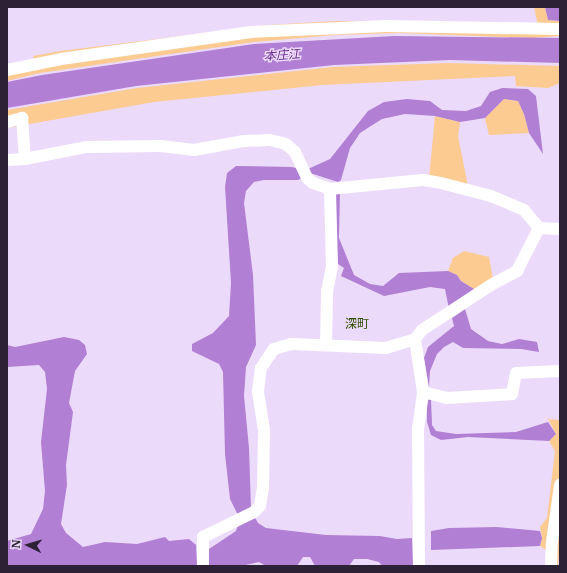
<!DOCTYPE html>
<meta charset="utf-8">
<style>
body{margin:0}
#map{position:relative;width:567px;height:573px;overflow:hidden;background:#ecdafa;font-family:Merriweather,"Noto Sans JP",serif}
div>[style]{position:absolute}
.green>*{inset:0;background:#fbcb92}
.water>*{inset:0;background:#b17fd3}
.minor>*{height:12px;margin:-6px;padding:0 6px;transform-origin:6px;border-radius:6px;background:#fff}
span{translate:-50% -50%;white-space:nowrap;text-align:center;line-height:1.15;-webkit-text-stroke:3px #ecdafa;paint-order:stroke}
.water-label{font-size:12px;color:#662689;font-style:italic}
.neighbourhood-label{font-size:12px;color:#2e4b02}
.frame{position:absolute;inset:0;border:8px solid #2d2135;pointer-events:none}
.north{position:absolute;left:8px;top:525px;width:40px;height:40px;-webkit-text-stroke:3px #ecdafa;paint-order:stroke;rotate:275deg;font-size:11px;font-weight:700;line-height:16px;text-align:center;color:#2d2135}
.north::after{content:'';display:block;margin:auto;width:14px;height:18px;background:#2d2135;clip-path:polygon(50% 0,100% 100%,50% 72%,0 100%)}
</style>
<div id="map">
<div class="green">
<i style="clip-path:polygon(534px 7px,545px 7px,548px 20px,560px 21px,560px 36px,532px 38px,399px 33px,335px 35px,254px 42px,40px 73px,7px 81px,7px 74px,37px 67px,33px 56px,61px 51px,267px 25px,337px 21px,538px 26px)"></i>
<i style="clip-path:polygon(448px 63px,560px 66px,560px 83px,548px 88px,516px 86px,515px 76px,323px 85px,154px 102px,7px 128px,7px 110px,137px 88px,333px 67px)"></i>
<i style="clip-path:polygon(504px 99px,518px 101px,524px 114px,529px 133px,489px 135px,485px 118px)"></i>
<i style="clip-path:polygon(435px 116px,460px 122px,458px 136px,468px 186px,429px 178px)"></i>
<i style="clip-path:polygon(464px 251px,489px 257px,493px 280px,474px 289px,461px 281px,457px 275px,448px 271px,453px 258px)"></i>
<i style="clip-path:polygon(548px 419px,560px 420px,560px 543px,558px 566px,546px 566px,546px 550px,540px 546px,542px 538px,540px 527px,547px 518px,555px 451px,549px 441px,556px 434px)"></i>
</div>
<div class="water">
<i style="clip-path:polygon(545px 7px,560px 7px,560px 21px,548px 20px)"></i>
<i style="clip-path:polygon(394px 36px,560px 38px,560px 63px,450px 60px,334px 65px,136px 86px,7px 108px,7px 82px,42px 75px,254px 44px)"></i>
<i style="clip-path:polygon(502px 88px,528px 89px,536px 96px,543px 154px,529px 133px,524px 114px,518px 101px,504px 99px,485px 118px,460px 122px,435px 116px,405px 114px,382px 119px,360px 133px,350px 148px,341px 180px,338px 182px,310px 173px,308px 169px,330px 159px,368px 111px,384px 102px,407px 99px,430px 101px,442px 110px,466px 111px,481px 106px,490px 92px)"></i>
<i style="clip-path:polygon(236px 166px,292px 167px,299px 169px,302px 178px,298px 180px,264px 180px,254px 182px,246px 191px,244px 203px,253px 275px,256px 345px,246px 367px,244px 396px,249px 448px,251px 508px,238px 515px,230px 499px,225px 454px,223px 372px,219px 364px,192px 351px,192px 344px,213px 333px,229px 316px,231px 283px,225px 187px,227px 173px)"></i>
<i style="clip-path:polygon(340px 191px,339px 238px,354px 275px,370px 284px,383px 286px,399px 273px,448px 271px,457px 275px,461px 281px,474px 289px,449px 309px,445px 289px,430px 287px,384px 296px,341px 276px,344px 268px,338px 264px,333px 194px)"></i>
<i style="clip-path:polygon(465px 309px,471px 329px,488px 341px,502px 344px,519px 339px,537px 342px,539px 352px,521px 349px,463px 348px,453px 342px,444px 347px,437px 354px,430px 371px,429px 387px,424px 358px,428px 347px,454px 326px,452px 318px)"></i>
<i style="clip-path:polygon(64px 337px,79px 340px,85px 345px,87px 354px,75px 371px,69px 403px,73px 412px,66px 465px,67px 485px,61px 524px,66px 533px,83px 547px,105px 542px,137px 544px,165px 537px,169px 541px,189px 539px,196px 545px,197px 566px,7px 566px,7px 541px,31px 534px,43px 509px,45px 491px,41px 442px,47px 389px,45px 372px,39px 365px,7px 367px,7px 345px,15px 347px)"></i>
<i style="clip-path:polygon(431px 399px,432px 425px,436px 431px,456px 434px,516px 432px,548px 422px,556px 434px,549px 441px,468px 437px,441px 440px,431px 435px,427px 422px,427px 400px)"></i>
<i style="clip-path:polygon(254px 516px,258px 523px,266px 528px,326px 535px,380px 536px,397px 539px,412px 538px,413px 566px,382px 566px,379px 562px,367px 559px,354px 559px,349px 566px,315px 566px,310px 557px,303px 557px,297px 566px,266px 566px,259px 562px,241px 566px,208px 566px,209px 549px,236px 531px,239px 522px)"></i>
<i style="clip-path:polygon(496px 527px,540px 531px,542px 538px,540px 546px,431px 550px,431px 531px,449px 528px)"></i>
</div>
<div class="minor">
<i style="left:7px;top:70px;width:55px;rotate:-11.5deg"></i>
<i style="left:61px;top:59px;width:192px;rotate:-8.1deg"></i>
<i style="left:251px;top:32px;width:136px;rotate:-2.5deg"></i>
<i style="left:387px;top:26px;width:173px;rotate:1deg"></i>
<i style="left:7px;top:122px;width:16px;rotate:-15deg"></i>
<i style="left:22px;top:118px;width:41px;rotate:85.8deg"></i>
<i style="left:25px;top:159px;width:63px;rotate:-11deg"></i>
<i style="left:87px;top:147px;width:74px;rotate:-0.8deg"></i>
<i style="left:161px;top:146px;width:33px;rotate:7deg"></i>
<i style="left:194px;top:150px;width:51px;rotate:-10.2deg"></i>
<i style="left:244px;top:141px;width:26px;rotate:-2deg"></i>
<i style="left:270px;top:140px;width:16px;rotate:14deg"></i>
<i style="left:286px;top:144px;width:12px;rotate:42deg"></i>
<i style="left:295px;top:152px;width:29px;rotate:65deg"></i>
<i style="left:307px;top:178px;width:8px;rotate:40deg"></i>
<i style="left:313px;top:183px;width:18px;rotate:19deg"></i>
<i style="left:330px;top:189px;width:93px;rotate:-5.5deg"></i>
<i style="left:423px;top:180px;width:18px;rotate:9deg"></i>
<i style="left:441px;top:183px;width:52px;rotate:14.6deg"></i>
<i style="left:491px;top:196px;width:36px;rotate:23deg"></i>
<i style="left:524px;top:210px;width:23px;rotate:50deg"></i>
<i style="left:7px;top:160px;width:18px;rotate:-3deg"></i>
<i style="left:539px;top:228px;width:21px;rotate:3deg"></i>
<i style="left:326px;top:345px;width:53px;rotate:-88.9deg"></i>
<i style="left:327px;top:292px;width:25px;rotate:-79deg"></i>
<i style="left:332px;top:267px;width:78px;rotate:-91.5deg"></i>
<i style="left:423px;top:392px;width:25px;rotate:14deg"></i>
<i style="left:447px;top:398px;width:65px;rotate:-3.5deg"></i>
<i style="left:512px;top:394px;width:21px;rotate:-79deg"></i>
<i style="left:516px;top:373px;width:44px;rotate:-2.6deg"></i>
<i style="left:203px;top:566px;width:29px;rotate:-90deg"></i>
<i style="left:203px;top:537px;width:57px;rotate:-26.1deg"></i>
<i style="left:254px;top:512px;width:8px;rotate:-45deg"></i>
<i style="left:260px;top:506px;width:18px;rotate:-81deg"></i>
<i style="left:263px;top:488px;width:58px;rotate:-89deg"></i>
<i style="left:264px;top:430px;width:39px;rotate:-99deg"></i>
<i style="left:258px;top:391px;width:23px;rotate:-83deg"></i>
<i style="left:261px;top:368px;width:23px;rotate:-56deg"></i>
<i style="left:274px;top:349px;width:18px;rotate:-16deg"></i>
<i style="left:291px;top:344px;width:95px;rotate:2.4deg"></i>
<i style="left:386px;top:348px;width:30px;rotate:-17deg"></i>
<i style="left:419px;top:566px;width:137px;rotate:-90.4deg"></i>
<i style="left:418px;top:429px;width:37px;rotate:-82deg"></i>
<i style="left:423px;top:392px;width:54px;rotate:-98.6deg"></i>
<i style="left:415px;top:339px;width:11px;rotate:-52deg"></i>
<i style="left:422px;top:330px;width:82px;rotate:-33.1deg"></i>
<i style="left:491px;top:285px;width:30px;rotate:-28deg"></i>
<i style="left:517px;top:271px;width:48px;rotate:-62.9deg"></i>
<i style="left:551px;top:566px;width:24px;rotate:-88deg"></i>
<i style="left:552px;top:542px;width:58px;rotate:-82deg"></i>
</div>
<div class="water-label">
<span style="left:282px;top:55px;rotate:-4deg">本庄江</span>
</div>
<div class="neighbourhood-label">
<span style="left:357px;top:324px">深町</span>
</div>
<div class="frame"></div>
<div class="north">N</div>
</div>
